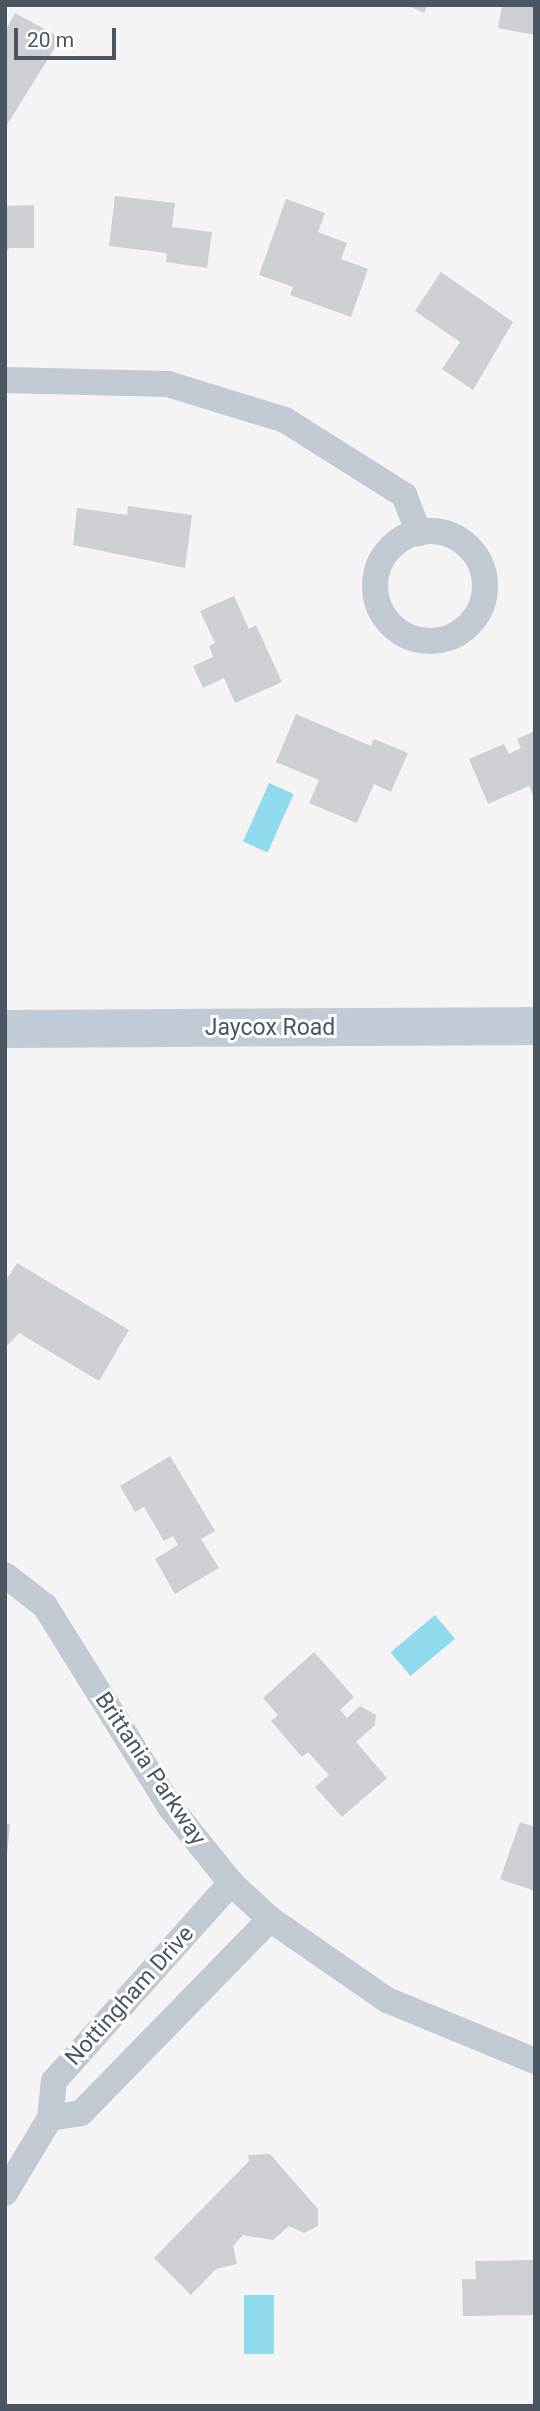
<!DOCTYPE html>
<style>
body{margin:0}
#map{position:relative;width:540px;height:2411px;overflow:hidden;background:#f5f3f3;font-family:Roboto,sans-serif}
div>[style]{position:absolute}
.water>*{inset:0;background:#90daee;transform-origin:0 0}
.building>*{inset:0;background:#cdcfd5}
.street>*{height:26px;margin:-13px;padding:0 13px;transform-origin:13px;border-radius:13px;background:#c1cad2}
.street>.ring{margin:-13px;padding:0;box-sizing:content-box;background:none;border:26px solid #c1cad2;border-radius:50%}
.secondary>*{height:38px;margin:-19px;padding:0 19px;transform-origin:19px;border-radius:19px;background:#c1cbd6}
span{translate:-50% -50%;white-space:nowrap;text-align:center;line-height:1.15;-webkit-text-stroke:6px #fff;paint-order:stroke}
.street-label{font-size:23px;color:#4a5661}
.frame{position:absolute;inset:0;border:7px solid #4a5661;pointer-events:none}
.scale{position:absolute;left:14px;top:28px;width:102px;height:32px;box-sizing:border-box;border:4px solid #4a5661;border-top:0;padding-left:9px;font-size:21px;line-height:24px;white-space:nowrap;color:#4a5661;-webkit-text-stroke:5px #fff;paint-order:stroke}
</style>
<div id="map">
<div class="water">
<i style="left:269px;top:783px;width:27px;height:64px;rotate:24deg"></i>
<i style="left:435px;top:1615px;width:31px;height:58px;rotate:50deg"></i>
<i style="left:244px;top:2295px;width:30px;height:59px"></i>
</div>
<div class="building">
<i style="clip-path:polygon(407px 5px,428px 5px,424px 13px)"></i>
<i style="clip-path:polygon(502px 5px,535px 5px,535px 35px,498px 28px)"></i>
<i style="clip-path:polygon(15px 13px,61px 38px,5px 128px,5px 31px)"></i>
<i style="clip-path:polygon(115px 196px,175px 203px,172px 227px,212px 232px,207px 268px,166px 262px,167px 253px,109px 246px)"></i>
<i style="clip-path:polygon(286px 199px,325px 213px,318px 232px,347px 243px,341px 259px,368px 269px,351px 317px,290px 295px,293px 287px,259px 275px)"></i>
<i style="clip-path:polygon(34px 205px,34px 248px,9px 248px,5px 256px,5px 206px)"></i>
<i style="clip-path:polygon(441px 272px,513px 322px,473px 390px,442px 369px,460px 342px,415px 311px)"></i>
<i style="clip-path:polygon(128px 506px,192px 515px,185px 568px,73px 545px,77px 508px,127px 515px)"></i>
<i style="clip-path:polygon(234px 596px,249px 629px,256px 625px,282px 682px,235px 703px,224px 678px,203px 688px,193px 666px,213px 657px,209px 646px,215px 643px,200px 611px)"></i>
<i style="clip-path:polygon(296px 714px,371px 746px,374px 739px,408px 753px,391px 792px,374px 784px,357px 823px,309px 803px,319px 780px,276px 762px)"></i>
<i style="clip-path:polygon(535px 731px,535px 800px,529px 786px,488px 804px,469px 759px,504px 744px,509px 754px,521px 748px,517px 739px)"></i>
<i style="clip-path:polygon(17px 1263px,129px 1330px,99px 1381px,19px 1333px,5px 1348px,5px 1282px)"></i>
<i style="clip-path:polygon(170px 1456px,215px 1531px,201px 1539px,219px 1568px,175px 1594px,155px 1559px,178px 1545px,173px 1536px,164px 1541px,144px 1507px,135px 1512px,120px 1486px)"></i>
<i style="clip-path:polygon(314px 1652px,354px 1697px,340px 1710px,347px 1718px,360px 1706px,376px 1715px,375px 1725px,356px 1742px,387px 1778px,342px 1817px,315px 1787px,329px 1775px,308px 1752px,302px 1757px,271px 1721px,278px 1715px,263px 1698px)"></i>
<i style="clip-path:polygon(520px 1822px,535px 1827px,535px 1891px,500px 1879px)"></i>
<i style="clip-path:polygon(5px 1824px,10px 1824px,7px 1855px,5px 1855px)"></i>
<i style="clip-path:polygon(270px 2154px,318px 2209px,318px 2226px,304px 2233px,289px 2226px,273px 2240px,243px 2235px,233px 2246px,237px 2264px,216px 2269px,191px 2295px,154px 2258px,249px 2161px,248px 2155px)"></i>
<i style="clip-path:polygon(535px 2260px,535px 2315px,463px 2316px,462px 2279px,476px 2279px,475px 2261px)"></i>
</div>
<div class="street">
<i style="left:5px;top:380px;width:163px;rotate:1.4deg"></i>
<i style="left:168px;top:384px;width:122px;rotate:17.1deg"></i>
<i style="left:285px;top:420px;width:141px;rotate:32.2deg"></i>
<i style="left:404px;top:495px;width:41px;rotate:68.5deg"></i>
<i class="ring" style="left:375px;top:531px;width:84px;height:84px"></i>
<i style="left:5px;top:1575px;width:51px;rotate:37.8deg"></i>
<i style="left:45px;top:1606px;width:237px;rotate:58.1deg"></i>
<i style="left:170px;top:1807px;width:97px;rotate:51.2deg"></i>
<i style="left:231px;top:1883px;width:53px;rotate:42.7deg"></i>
<i style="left:270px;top:1919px;width:142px;rotate:34.7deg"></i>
<i style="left:387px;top:2000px;width:160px;rotate:22.4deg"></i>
<i style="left:50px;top:2118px;width:31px;rotate:-9deg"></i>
<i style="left:81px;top:2113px;width:271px;rotate:-45.7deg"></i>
<i style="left:5px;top:2193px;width:87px;rotate:-59deg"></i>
<i style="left:50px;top:2118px;width:37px;rotate:-84deg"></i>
<i style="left:54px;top:2081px;width:266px;rotate:-48.2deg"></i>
</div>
<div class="secondary">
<i style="left:5px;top:1029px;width:530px;rotate:-0.32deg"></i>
</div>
<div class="street-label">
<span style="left:270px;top:1028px">Jaycox Road</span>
<span style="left:150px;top:1769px;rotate:56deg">Brittania Parkway</span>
<span style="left:130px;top:1996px;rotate:-48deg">Nottingham Drive</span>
</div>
<div class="frame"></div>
<div class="scale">20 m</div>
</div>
